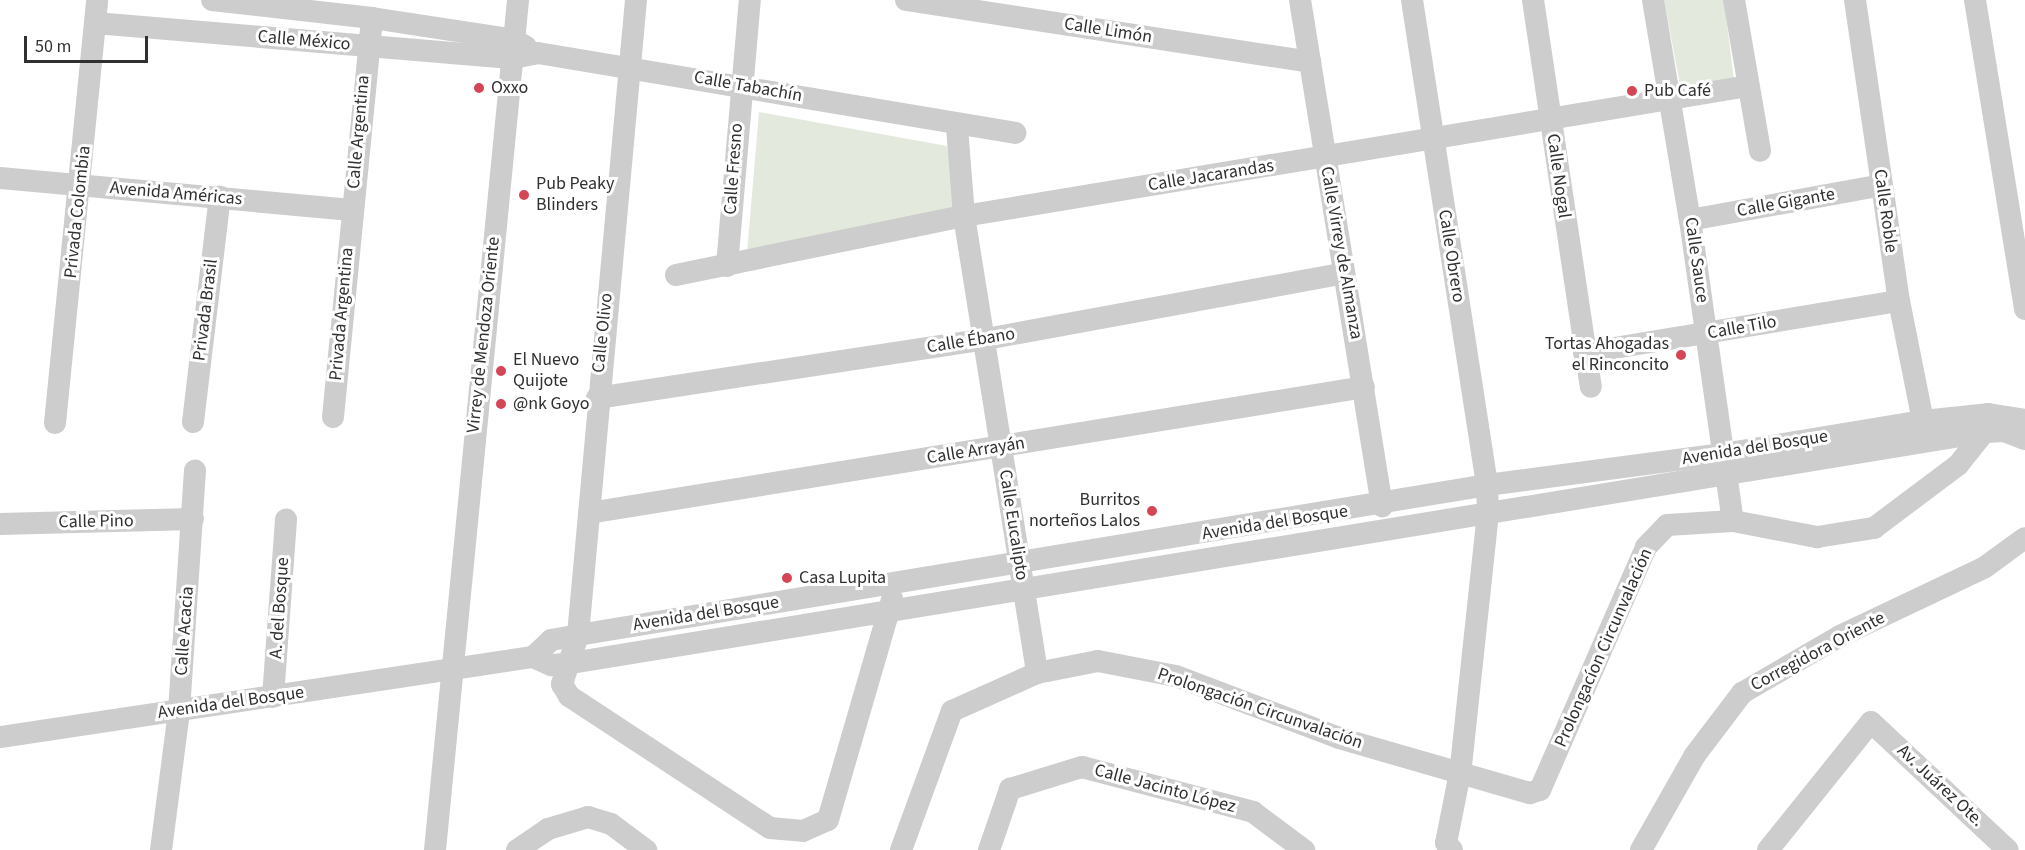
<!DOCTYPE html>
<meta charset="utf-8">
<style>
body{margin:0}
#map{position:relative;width:2025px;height:850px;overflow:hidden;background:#fff;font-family:"Source Sans 3",sans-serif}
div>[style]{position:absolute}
.green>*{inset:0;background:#e4e9dd}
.minor>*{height:22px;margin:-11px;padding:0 11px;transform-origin:11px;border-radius:11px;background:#cdcdcd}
.dots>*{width:16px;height:16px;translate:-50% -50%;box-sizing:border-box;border:3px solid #fff;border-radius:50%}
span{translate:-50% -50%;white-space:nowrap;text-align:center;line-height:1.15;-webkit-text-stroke:6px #fff;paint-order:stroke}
.street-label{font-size:18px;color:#303030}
.poi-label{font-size:18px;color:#303030}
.left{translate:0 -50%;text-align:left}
.right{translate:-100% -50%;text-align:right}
.scale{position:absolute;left:24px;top:36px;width:124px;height:27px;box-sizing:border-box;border:3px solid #303030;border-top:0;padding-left:8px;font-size:18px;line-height:21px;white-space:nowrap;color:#303030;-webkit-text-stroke:4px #fff;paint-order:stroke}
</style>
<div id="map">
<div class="green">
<i style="clip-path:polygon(1664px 0,1724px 0,1734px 80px,1681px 90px)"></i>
<i style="clip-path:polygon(759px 112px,947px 146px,959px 216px,747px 253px)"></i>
</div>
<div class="minor">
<i style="left:212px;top:0;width:161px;rotate:6.4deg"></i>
<i style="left:372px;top:18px;width:145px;rotate:8.7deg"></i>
<i style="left:515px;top:40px;width:13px;rotate:32deg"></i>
<i style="left:636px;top:0;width:638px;rotate:95.22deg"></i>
<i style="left:578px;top:635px;width:52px;rotate:108.1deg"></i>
<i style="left:562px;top:684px;width:14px;rotate:60deg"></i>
<i style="left:569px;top:696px;width:240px;rotate:33.3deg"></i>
<i style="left:770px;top:828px;width:33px;rotate:5deg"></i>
<i style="left:803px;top:831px;width:27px;rotate:-24deg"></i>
<i style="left:828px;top:820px;width:230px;rotate:-73.8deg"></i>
<i style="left:906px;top:0;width:409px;rotate:8.7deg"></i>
<i style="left:1300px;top:0;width:513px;rotate:80.79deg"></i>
<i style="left:1412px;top:0;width:491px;rotate:81.2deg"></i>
<i style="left:1487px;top:485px;width:28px;rotate:88deg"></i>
<i style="left:1488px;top:513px;width:262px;rotate:96.1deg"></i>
<i style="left:1460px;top:773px;width:71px;rotate:101.3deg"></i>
<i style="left:1446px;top:843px;width:9px;rotate:49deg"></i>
<i style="left:1533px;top:0;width:391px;rotate:81.5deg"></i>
<i style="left:1653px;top:0;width:223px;rotate:80.5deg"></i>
<i style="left:1690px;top:220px;width:304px;rotate:81.9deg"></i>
<i style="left:1734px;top:0;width:153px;rotate:80.2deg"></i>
<i style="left:1855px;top:0;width:304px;rotate:81.7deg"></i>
<i style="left:1899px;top:301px;width:122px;rotate:78.7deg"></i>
<i style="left:1975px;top:0;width:313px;rotate:80.8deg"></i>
<i style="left:95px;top:23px;width:419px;rotate:4.8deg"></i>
<i style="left:513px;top:58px;width:25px;rotate:-11deg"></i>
<i style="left:538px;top:53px;width:484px;rotate:9.5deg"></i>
<i style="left:957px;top:127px;width:89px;rotate:85.5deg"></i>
<i style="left:964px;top:216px;width:463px;rotate:80.9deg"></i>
<i style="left:0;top:178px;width:353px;rotate:5.2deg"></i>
<i style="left:1690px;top:220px;width:195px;rotate:-10.3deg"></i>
<i style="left:727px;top:266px;width:267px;rotate:-85.1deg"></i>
<i style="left:676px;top:275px;width:294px;rotate:-11.6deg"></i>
<i style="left:964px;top:216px;width:795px;rotate:-9.41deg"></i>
<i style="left:1584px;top:353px;width:319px;rotate:-9.4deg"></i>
<i style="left:597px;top:398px;width:393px;rotate:-8.6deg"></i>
<i style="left:986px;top:339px;width:364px;rotate:-10.4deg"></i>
<i style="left:333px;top:417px;width:401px;rotate:-84.4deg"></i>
<i style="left:193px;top:422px;width:227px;rotate:-83.2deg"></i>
<i style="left:55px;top:423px;width:425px;rotate:-84.3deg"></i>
<i style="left:589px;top:513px;width:785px;rotate:-9.23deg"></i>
<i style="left:0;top:524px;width:193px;rotate:-1.5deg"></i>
<i style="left:533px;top:657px;width:25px;rotate:-43deg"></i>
<i style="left:551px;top:640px;width:27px;rotate:-10deg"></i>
<i style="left:578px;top:635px;width:921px;rotate:-9.37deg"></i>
<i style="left:1487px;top:485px;width:238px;rotate:-7.5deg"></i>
<i style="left:1723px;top:454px;width:203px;rotate:-9.4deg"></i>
<i style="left:1923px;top:421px;width:65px;rotate:-6.1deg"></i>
<i style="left:1988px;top:414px;width:37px;rotate:9deg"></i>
<i style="left:273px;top:697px;width:178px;rotate:-85.8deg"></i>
<i style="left:0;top:737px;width:539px;rotate:-8.54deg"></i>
<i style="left:533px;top:657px;width:20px;rotate:24deg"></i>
<i style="left:551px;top:665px;width:14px;rotate:-4deg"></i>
<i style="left:565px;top:664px;width:1439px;rotate:-9.28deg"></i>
<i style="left:1985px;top:432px;width:19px;rotate:-3deg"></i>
<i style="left:2004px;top:431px;width:22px;rotate:21deg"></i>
<i style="left:161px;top:850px;width:140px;rotate:-82.6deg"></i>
<i style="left:179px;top:711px;width:241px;rotate:-86.2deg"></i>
<i style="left:435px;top:850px;width:854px;rotate:-84.42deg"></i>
<i style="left:517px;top:850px;width:37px;rotate:-34deg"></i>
<i style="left:548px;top:829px;width:42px;rotate:-16.7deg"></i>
<i style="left:588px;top:817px;width:24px;rotate:17deg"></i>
<i style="left:611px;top:824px;width:44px;rotate:36.6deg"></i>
<i style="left:901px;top:850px;width:148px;rotate:-69.9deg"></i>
<i style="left:952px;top:711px;width:93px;rotate:-24.1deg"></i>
<i style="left:1037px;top:673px;width:62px;rotate:-11.1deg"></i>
<i style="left:1098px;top:661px;width:79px;rotate:10.9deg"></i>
<i style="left:1176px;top:676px;width:174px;rotate:20.8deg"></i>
<i style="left:1339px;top:738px;width:199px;rotate:16.1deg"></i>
<i style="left:1530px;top:793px;width:10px;rotate:-17deg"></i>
<i style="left:1540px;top:790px;width:265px;rotate:-66.4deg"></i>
<i style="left:1646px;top:547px;width:30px;rotate:-46deg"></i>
<i style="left:1667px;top:525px;width:66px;rotate:-3.5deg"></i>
<i style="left:1733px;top:521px;width:86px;rotate:10.8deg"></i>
<i style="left:1817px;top:537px;width:58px;rotate:-9deg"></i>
<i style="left:1874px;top:528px;width:105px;rotate:-36.9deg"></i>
<i style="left:1958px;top:465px;width:50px;rotate:-51.5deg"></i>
<i style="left:989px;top:850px;width:65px;rotate:-71deg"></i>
<i style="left:1010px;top:789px;width:75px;rotate:-17deg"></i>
<i style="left:1082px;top:767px;width:177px;rotate:14.7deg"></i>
<i style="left:1253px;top:812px;width:64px;rotate:36.7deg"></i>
<i style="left:1641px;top:850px;width:109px;rotate:-60.4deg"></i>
<i style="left:1695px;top:755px;width:78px;rotate:-52.8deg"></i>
<i style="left:1742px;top:693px;width:113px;rotate:-30.2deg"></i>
<i style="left:1840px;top:636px;width:161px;rotate:-25.4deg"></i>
<i style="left:1985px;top:567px;width:49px;rotate:-35.9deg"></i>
<i style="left:1768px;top:850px;width:164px;rotate:-51.2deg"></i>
<i style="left:1871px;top:722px;width:187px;rotate:43.1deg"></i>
</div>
<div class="dots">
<i style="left:479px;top:88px;background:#d44555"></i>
<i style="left:1632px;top:91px;background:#d44555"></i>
<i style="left:524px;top:195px;background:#d44555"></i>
<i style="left:1681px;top:355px;background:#d44555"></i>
<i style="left:501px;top:371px;background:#d44555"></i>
<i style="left:501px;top:404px;background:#d44555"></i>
<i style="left:1152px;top:511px;background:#d44555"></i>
<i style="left:787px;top:578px;background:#d44555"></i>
</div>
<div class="street-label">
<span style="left:1108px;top:31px;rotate:9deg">Calle Limón</span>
<span style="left:304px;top:41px;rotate:5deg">Calle México</span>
<span style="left:748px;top:87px;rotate:10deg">Calle Tabachín</span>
<span style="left:359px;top:132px;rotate:-85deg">Calle Argentina</span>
<span style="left:734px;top:169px;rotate:-86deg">Calle Fresno</span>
<span style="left:1211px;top:176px;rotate:-9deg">Calle Jacarandas</span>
<span style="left:1558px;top:176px;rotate:82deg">Calle Nogal</span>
<span style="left:176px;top:194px;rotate:5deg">Avenida Américas</span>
<span style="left:1786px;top:203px;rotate:-10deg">Calle Gigante</span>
<span style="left:1885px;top:211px;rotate:82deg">Calle Roble</span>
<span style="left:78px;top:212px;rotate:-84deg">Privada Colombia</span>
<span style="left:1341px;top:253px;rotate:80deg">Calle Virrey de Almanza</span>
<span style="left:1451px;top:256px;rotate:81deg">Calle Obrero</span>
<span style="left:1696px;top:260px;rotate:82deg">Calle Sauce</span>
<span style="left:206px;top:310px;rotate:-83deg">Privada Brasil</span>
<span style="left:342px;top:314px;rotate:-85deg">Privada Argentina</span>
<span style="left:1742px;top:328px;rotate:-10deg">Calle Tilo</span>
<span style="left:603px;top:333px;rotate:-84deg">Calle Olivo</span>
<span style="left:484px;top:335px;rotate:-84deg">Virrey de Mendoza Oriente</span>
<span style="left:971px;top:341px;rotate:-9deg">Calle Ébano</span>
<span style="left:1755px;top:448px;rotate:-9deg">Avenida del Bosque</span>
<span style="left:976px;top:451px;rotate:-9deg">Calle Arrayán</span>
<span style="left:96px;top:522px;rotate:-1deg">Calle Pino</span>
<span style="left:1275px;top:523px;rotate:-9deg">Avenida del Bosque</span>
<span style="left:1013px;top:525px;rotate:81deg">Calle Eucalipto</span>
<span style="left:280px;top:608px;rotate:-86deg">A. del Bosque</span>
<span style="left:706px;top:614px;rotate:-9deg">Avenida del Bosque</span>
<span style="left:185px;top:631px;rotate:-86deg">Calle Acacia</span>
<span style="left:1604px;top:648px;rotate:-66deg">Prolongacíon Circunvalación</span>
<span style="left:1818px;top:652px;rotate:-28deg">Corregidora Oriente</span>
<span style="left:231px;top:703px;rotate:-8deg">Avenida del Bosque</span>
<span style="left:1260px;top:709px;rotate:19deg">Prolongación Circunvalación</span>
<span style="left:1940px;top:786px;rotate:43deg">Av. Juárez Ote.</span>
<span style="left:1165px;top:789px;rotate:15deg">Calle Jacinto López</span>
</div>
<div class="poi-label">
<span class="left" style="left:491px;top:88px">Oxxo</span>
<span class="left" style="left:1644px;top:91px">Pub Café</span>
<span class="left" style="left:536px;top:195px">Pub Peaky<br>Blinders</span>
<span class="right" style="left:1669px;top:355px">Tortas Ahogadas<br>el Rinconcito</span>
<span class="left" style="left:513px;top:371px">El Nuevo<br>Quijote</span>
<span class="left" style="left:513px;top:404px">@nk Goyo</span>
<span class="right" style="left:1140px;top:511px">Burritos<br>norteños Lalos</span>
<span class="left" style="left:799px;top:578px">Casa Lupita</span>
</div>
<div class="scale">50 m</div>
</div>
